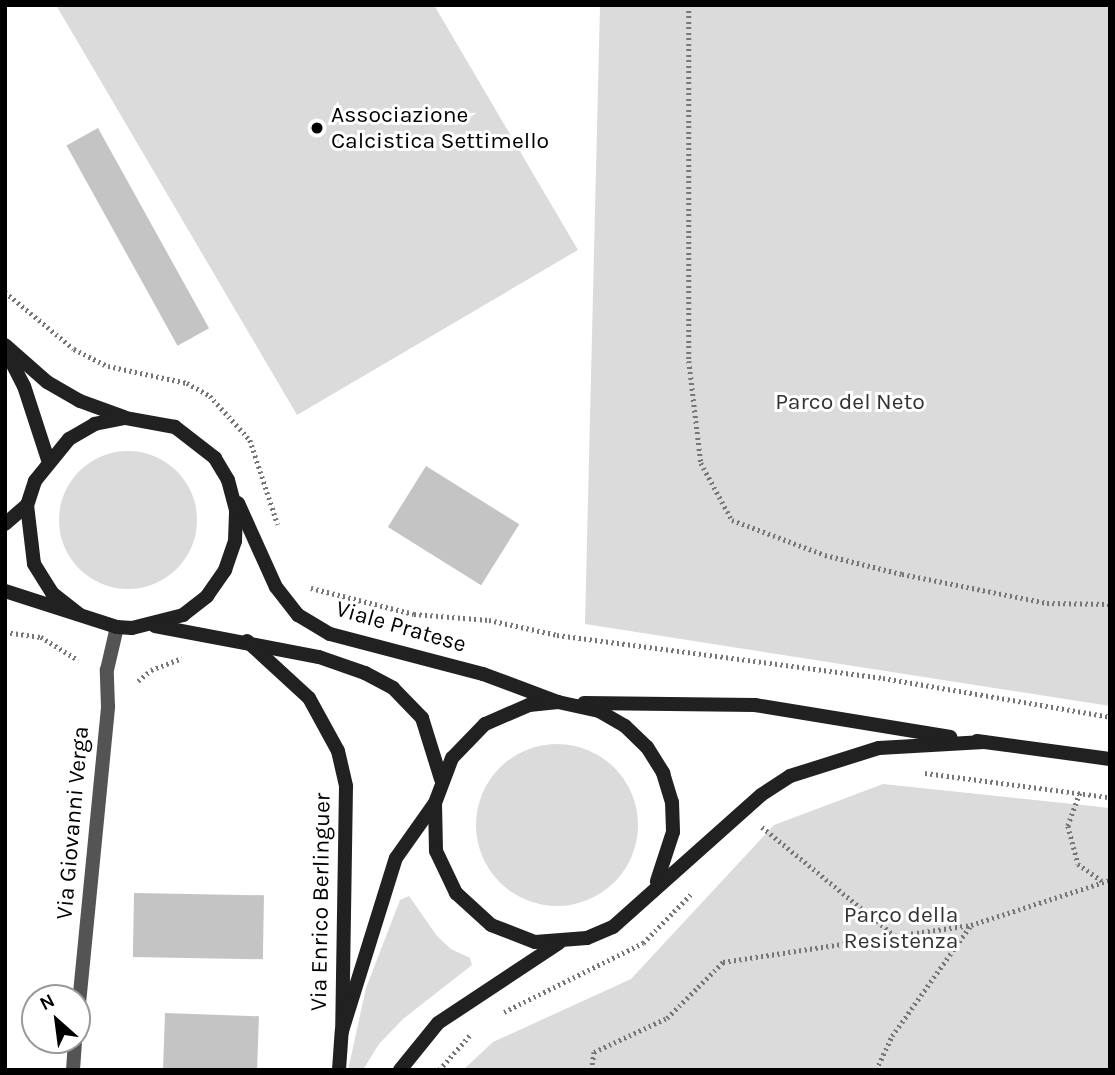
<!DOCTYPE html>
<style>
body{margin:0}
#map{position:relative;width:1115px;height:1075px;overflow:hidden;background:#fff;font-family:Karla,sans-serif}
div>[style]{position:absolute}
.green>*{inset:0;background:#dbdbdb}
.round{border-radius:50%}
.building>*{inset:0;background:#c4c4c4;transform-origin:0 0}
.path>*{height:4.5px;margin-top:-2.25px;transform-origin:0;background:repeating-linear-gradient(90deg,#767676 0 2px,transparent 0 5.5px)}
.street>*{height:14px;margin:-7px;padding:0 7px;transform-origin:7px;border-radius:7px;background:#545454}
.secondary>*{height:14px;margin:-7px;padding:0 7px;transform-origin:7px;border-radius:7px;background:#212121}
.dots>*{width:19px;height:19px;translate:-50% -50%;box-sizing:border-box;border:4px solid #fff;border-radius:50%}
span{translate:-50% -50%;white-space:nowrap;text-align:center;line-height:1.15;-webkit-text-stroke:6px #fff;paint-order:stroke}
.poi-label{font-size:23px;color:#000}
.left{translate:0 -50%;text-align:left}
.park-label{font-size:23px;color:#323232}
.street-label{font-size:23px;color:#000}
.frame{position:absolute;inset:0;border:7px solid #000;pointer-events:none}
.north{position:absolute;left:21px;top:984px;width:70px;height:70px;box-sizing:border-box;background:#fff;border:2px solid #999;border-radius:50%;rotate:332deg;font-size:19px;font-weight:700;line-height:28px;text-align:center;color:#000}
.north::after{content:'';display:block;margin:auto;width:24px;height:32px;background:#000;clip-path:polygon(50% 0,100% 100%,50% 72%,0 100%)}
</style>
<div id="map">
<div class="green">
<i style="clip-path:polygon(56px 5px,434px 5px,578px 250px,297px 415px)"></i>
<i style="clip-path:polygon(600px 5px,1110px 5px,1110px 706px,585px 624px)"></i>
<i class="round" style="left:59px;top:451px;width:138px;height:138px"></i>
<i class="round" style="left:476px;top:744px;width:162px;height:162px"></i>
<i style="clip-path:polygon(883px 784px,1110px 808px,1110px 1070px,463px 1070px,493px 1042px,631px 979px,774px 825px)"></i>
<i style="clip-path:polygon(409px 896px,437px 936px,451px 949px,470px 958px,472px 965px,403px 1019px,379px 1044px,363px 1070px,348px 1070px,366px 988px,400px 900px)"></i>
</div>
<div class="building">
<i style="left:98px;top:128px;width:229px;height:36px;rotate:61deg"></i>
<i style="left:426px;top:466px;width:110px;height:72px;rotate:32deg"></i>
<i style="left:134px;top:893px;width:130px;height:64px;rotate:1deg"></i>
<i style="left:165px;top:1013px;width:94px;height:57px;rotate:2deg"></i>
</div>
<div class="path">
<i style="left:689px;top:5px;width:356px;rotate:90deg"></i>
<i style="left:689px;top:361px;width:103px;rotate:83.3deg"></i>
<i style="left:701px;top:463px;width:65px;rotate:61.5deg"></i>
<i style="left:732px;top:520px;width:99px;rotate:20.6deg"></i>
<i style="left:825px;top:555px;width:79px;rotate:13.9deg"></i>
<i style="left:902px;top:574px;width:148px;rotate:11.3deg"></i>
<i style="left:1047px;top:603px;width:63px;rotate:0.9deg"></i>
<i style="left:5px;top:292px;width:89px;rotate:39.6deg"></i>
<i style="left:74px;top:349px;width:38px;rotate:27deg"></i>
<i style="left:108px;top:366px;width:81px;rotate:12.1deg"></i>
<i style="left:187px;top:383px;width:26px;rotate:29deg"></i>
<i style="left:210px;top:396px;width:59px;rotate:47.7deg"></i>
<i style="left:250px;top:440px;width:89px;rotate:71.8deg"></i>
<i style="left:311px;top:588px;width:106px;rotate:14.2deg"></i>
<i style="left:414px;top:614px;width:75px;rotate:4.6deg"></i>
<i style="left:489px;top:620px;width:70px;rotate:12.4deg"></i>
<i style="left:557px;top:635px;width:329px;rotate:7.5deg"></i>
<i style="left:883px;top:678px;width:230px;rotate:9.7deg"></i>
<i style="left:5px;top:632px;width:36px;rotate:8deg"></i>
<i style="left:41px;top:637px;width:44px;rotate:31.9deg"></i>
<i style="left:138px;top:681px;width:17px;rotate:-40deg"></i>
<i style="left:151px;top:670px;width:33px;rotate:-21deg"></i>
<i style="left:925px;top:773px;width:185px;rotate:7.5deg"></i>
<i style="left:1080px;top:793px;width:35px;rotate:110deg"></i>
<i style="left:1068px;top:826px;width:39px;rotate:75deg"></i>
<i style="left:1078px;top:864px;width:29px;rotate:35deg"></i>
<i style="left:762px;top:827px;width:172px;rotate:39.3deg"></i>
<i style="left:895px;top:936px;width:77px;rotate:-8.2deg"></i>
<i style="left:971px;top:925px;width:146px;rotate:-17.9deg"></i>
<i style="left:504px;top:1012px;width:155px;rotate:-26.4deg"></i>
<i style="left:643px;top:943px;width:71px;rotate:-45.6deg"></i>
<i style="left:439px;top:1070px;width:48px;rotate:-48.4deg"></i>
<i style="left:591px;top:1070px;width:18px;rotate:-81deg"></i>
<i style="left:594px;top:1052px;width:81px;rotate:-25deg"></i>
<i style="left:667px;top:1018px;width:79px;rotate:-45deg"></i>
<i style="left:723px;top:962px;width:173px;rotate:-8.6deg"></i>
<i style="left:876px;top:1070px;width:38px;rotate:-65deg"></i>
<i style="left:892px;top:1036px;width:136px;rotate:-54.6deg"></i>
</div>
<div class="street">
<i style="left:77px;top:1024px;width:319px;rotate:-84.4deg"></i>
<i style="left:108px;top:707px;width:37px;rotate:-92deg"></i>
<i style="left:107px;top:670px;width:44px;rotate:-76.9deg"></i>
<i style="left:73px;top:1070px;width:30px;rotate:-86deg"></i>
</div>
<div class="secondary">
<i style="left:5px;top:345px;width:56px;rotate:41.4deg"></i>
<i style="left:47px;top:382px;width:38px;rotate:30deg"></i>
<i style="left:80px;top:401px;width:47px;rotate:20deg"></i>
<i style="left:6px;top:351px;width:39px;rotate:63deg"></i>
<i style="left:24px;top:386px;width:78px;rotate:72deg"></i>
<i style="left:238px;top:503px;width:92px;rotate:65.7deg"></i>
<i style="left:276px;top:587px;width:36px;rotate:52deg"></i>
<i style="left:298px;top:615px;width:37px;rotate:31deg"></i>
<i style="left:330px;top:634px;width:158px;rotate:14.7deg"></i>
<i style="left:483px;top:674px;width:80px;rotate:20.5deg"></i>
<i style="left:558px;top:702px;width:42px;rotate:12.4deg"></i>
<i style="left:599px;top:711px;width:30px;rotate:30deg"></i>
<i style="left:625px;top:726px;width:30px;rotate:44deg"></i>
<i style="left:647px;top:747px;width:31px;rotate:58deg"></i>
<i style="left:663px;top:773px;width:30px;rotate:73deg"></i>
<i style="left:672px;top:802px;width:30px;rotate:88deg"></i>
<i style="left:673px;top:832px;width:52px;rotate:108.1deg"></i>
<i style="left:5px;top:524px;width:29px;rotate:-41deg"></i>
<i style="left:5px;top:591px;width:118px;rotate:17.8deg"></i>
<i style="left:117px;top:627px;width:15px;rotate:4deg"></i>
<i style="left:132px;top:628px;width:53px;rotate:-14.3deg"></i>
<i style="left:183px;top:615px;width:31px;rotate:-38deg"></i>
<i style="left:207px;top:596px;width:32px;rotate:-55deg"></i>
<i style="left:225px;top:570px;width:31px;rotate:-71deg"></i>
<i style="left:235px;top:541px;width:31px;rotate:-88deg"></i>
<i style="left:236px;top:510px;width:31px;rotate:-105deg"></i>
<i style="left:228px;top:480px;width:26px;rotate:-121deg"></i>
<i style="left:215px;top:458px;width:51px;rotate:-142.2deg"></i>
<i style="left:175px;top:427px;width:51px;rotate:-169.8deg"></i>
<i style="left:125px;top:418px;width:31px;rotate:169deg"></i>
<i style="left:95px;top:424px;width:30px;rotate:150deg"></i>
<i style="left:69px;top:439px;width:54px;rotate:129deg"></i>
<i style="left:35px;top:481px;width:25px;rotate:108deg"></i>
<i style="left:27px;top:505px;width:59px;rotate:83.2deg"></i>
<i style="left:34px;top:564px;width:34px;rotate:58deg"></i>
<i style="left:52px;top:593px;width:34px;rotate:38deg"></i>
<i style="left:155px;top:626px;width:167px;rotate:10.7deg"></i>
<i style="left:319px;top:657px;width:49px;rotate:19.2deg"></i>
<i style="left:365px;top:673px;width:32px;rotate:28deg"></i>
<i style="left:393px;top:688px;width:42px;rotate:46deg"></i>
<i style="left:422px;top:718px;width:64px;rotate:72.7deg"></i>
<i style="left:247px;top:641px;width:84px;rotate:42.6deg"></i>
<i style="left:309px;top:698px;width:60px;rotate:61.3deg"></i>
<i style="left:338px;top:751px;width:36px;rotate:77deg"></i>
<i style="left:346px;top:786px;width:245px;rotate:90.9deg"></i>
<i style="left:558px;top:702px;width:29px;rotate:174deg"></i>
<i style="left:529px;top:705px;width:48px;rotate:156.6deg"></i>
<i style="left:485px;top:724px;width:47px;rotate:134.1deg"></i>
<i style="left:452px;top:758px;width:48px;rotate:110.7deg"></i>
<i style="left:435px;top:803px;width:48px;rotate:88.8deg"></i>
<i style="left:436px;top:851px;width:47px;rotate:64.5deg"></i>
<i style="left:456px;top:893px;width:47px;rotate:42.4deg"></i>
<i style="left:491px;top:925px;width:47px;rotate:21.1deg"></i>
<i style="left:535px;top:942px;width:52px;rotate:-4.4deg"></i>
<i style="left:587px;top:938px;width:28px;rotate:-23deg"></i>
<i style="left:613px;top:927px;width:198px;rotate:-41.7deg"></i>
<i style="left:761px;top:795px;width:35px;rotate:-33deg"></i>
<i style="left:790px;top:776px;width:93px;rotate:-17.5deg"></i>
<i style="left:879px;top:748px;width:105px;rotate:-3.3deg"></i>
<i style="left:584px;top:703px;width:171px;rotate:0.7deg"></i>
<i style="left:755px;top:705px;width:198px;rotate:9.3deg"></i>
<i style="left:977px;top:741px;width:134px;rotate:7.7deg"></i>
<i style="left:339px;top:1070px;width:39px;rotate:-86deg"></i>
<i style="left:342px;top:1031px;width:181px;rotate:-72.7deg"></i>
<i style="left:396px;top:858px;width:67px;rotate:-54.7deg"></i>
<i style="left:400px;top:1070px;width:60px;rotate:-51deg"></i>
<i style="left:438px;top:1023px;width:145px;rotate:-33.5deg"></i>
</div>
<div class="dots">
<i style="left:317px;top:128px;background:#000"></i>
</div>
<div class="poi-label">
<span class="left" style="left:331px;top:128px">Associazione<br>Calcistica Settimello</span>
</div>
<div class="park-label">
<span style="left:850px;top:402px">Parco del Neto</span>
<span style="left:901px;top:928px">Parco della<br>Resistenza</span>
</div>
<div class="street-label">
<span style="left:401px;top:627px;rotate:16deg">Viale Pratese</span>
<span style="left:73px;top:823px;rotate:-85deg">Via Giovanni Verga</span>
<span style="left:321px;top:902px;rotate:-89deg">Via Enrico Berlinguer</span>
</div>
<div class="frame"></div>
<div class="north">N</div>
</div>
